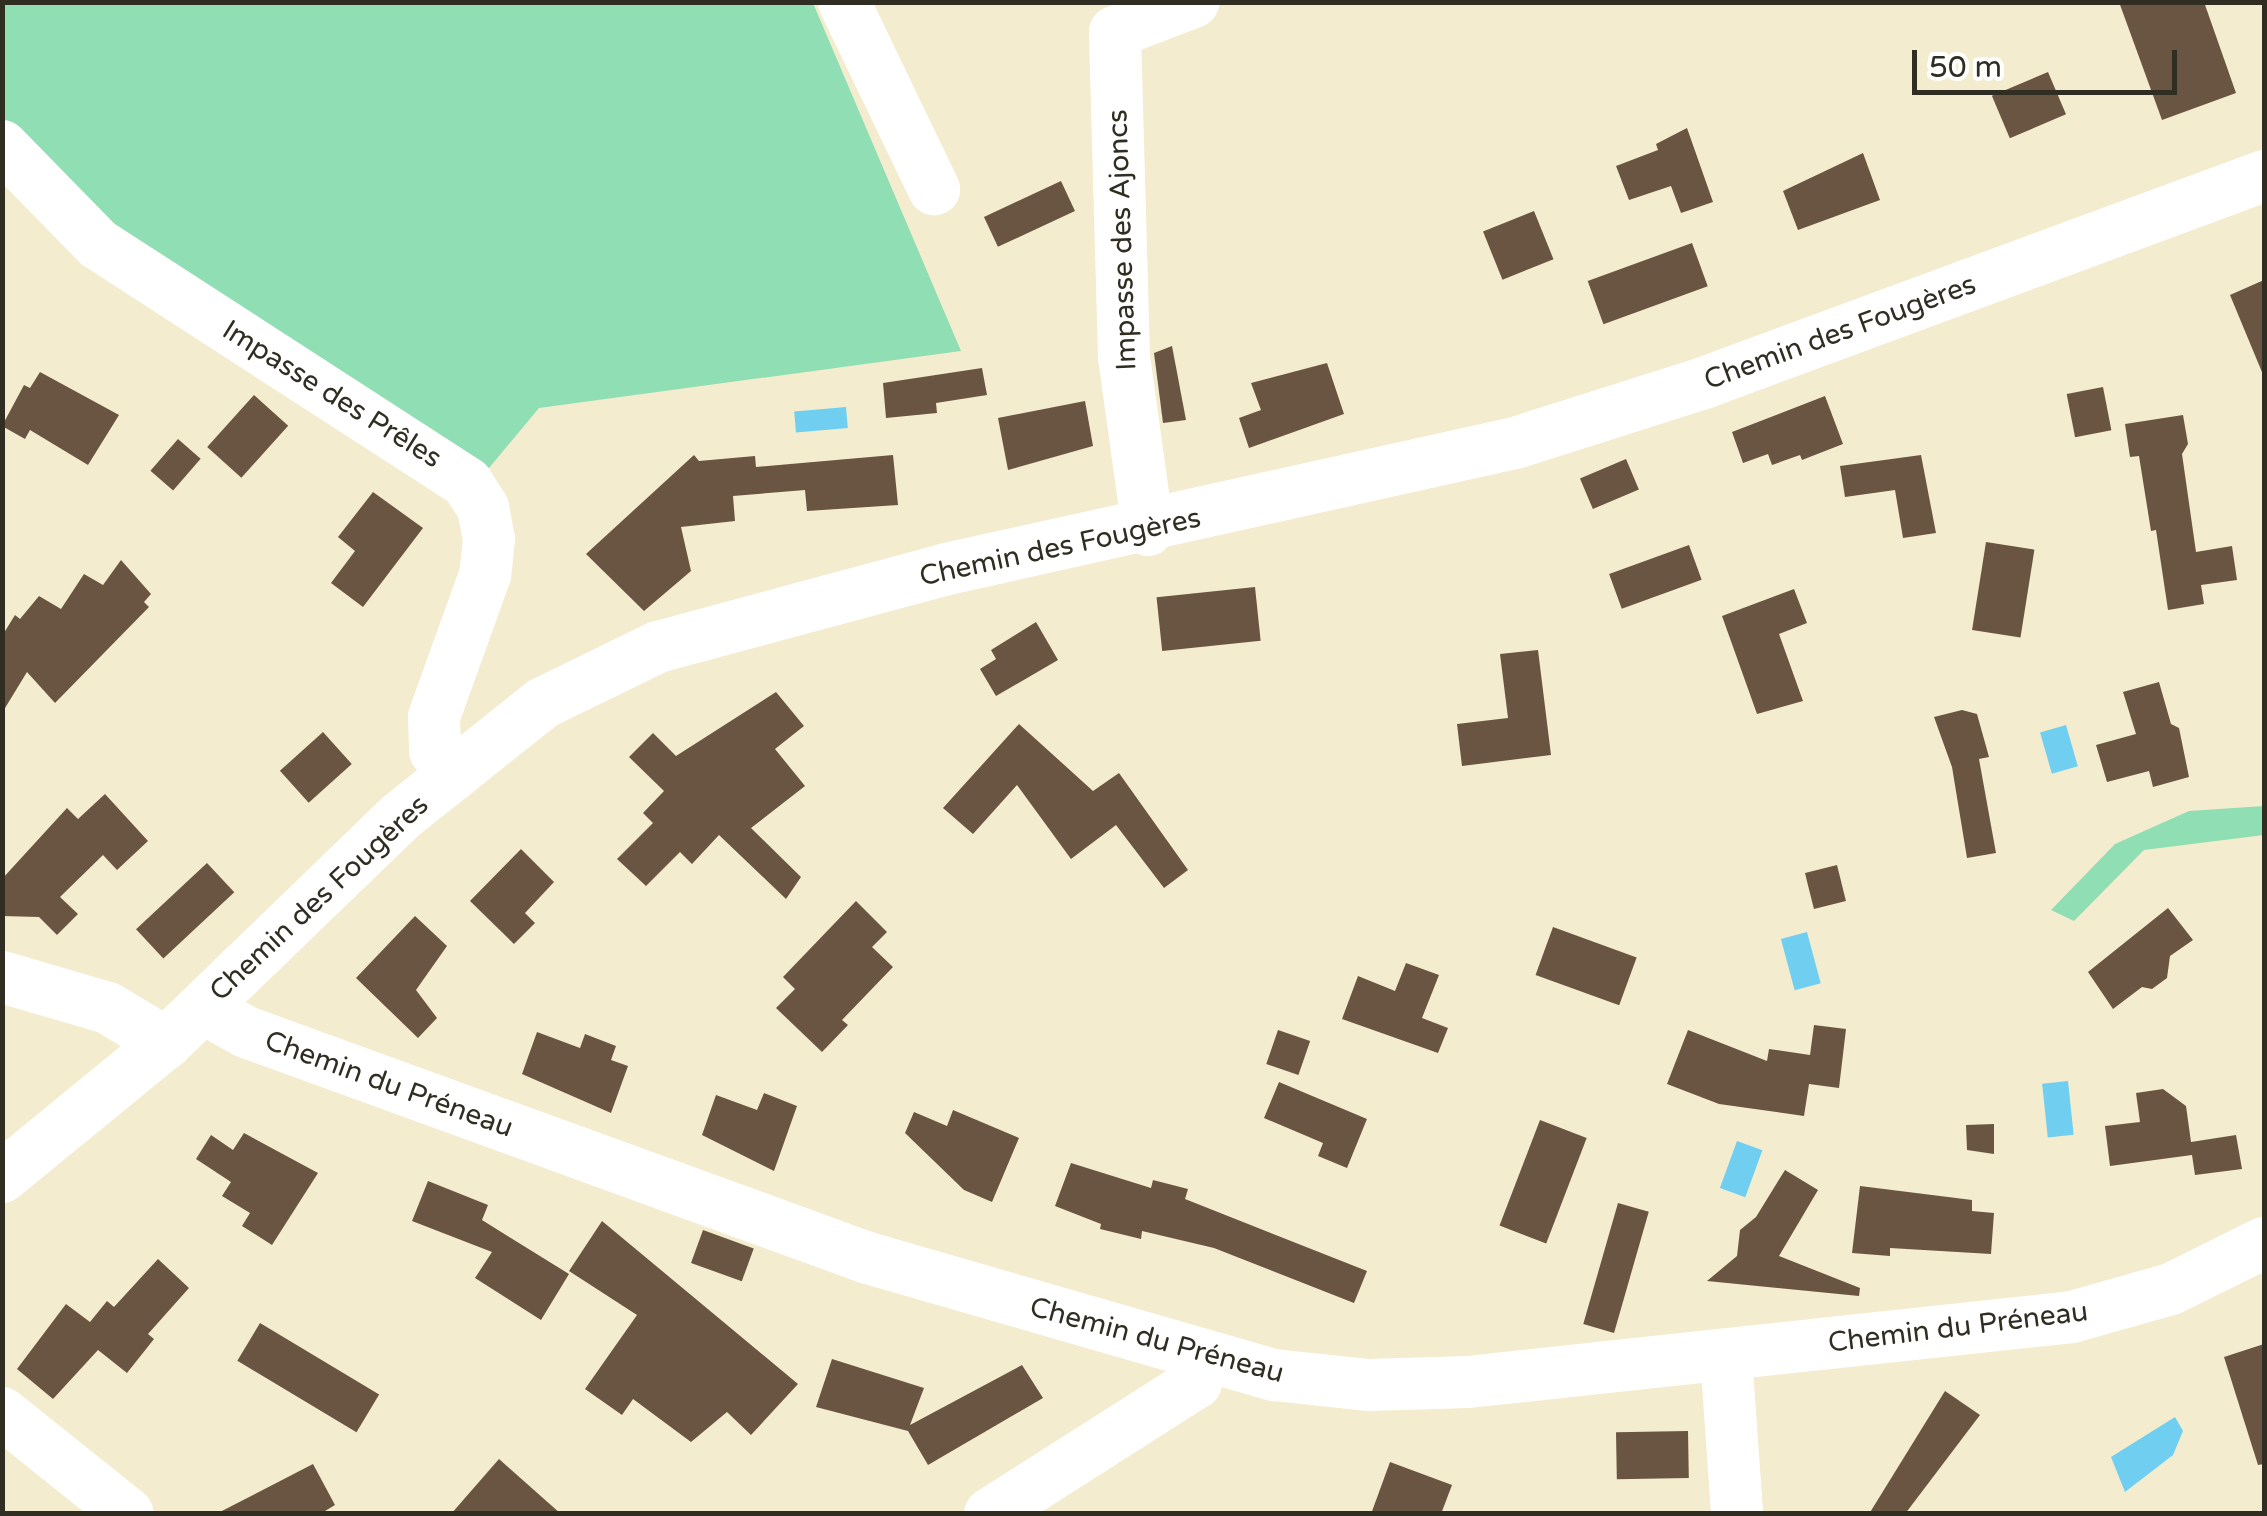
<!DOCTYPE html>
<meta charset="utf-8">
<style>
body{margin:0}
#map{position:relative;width:2267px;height:1516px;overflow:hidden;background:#f4eccf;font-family:"Varela Round",sans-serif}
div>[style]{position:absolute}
.green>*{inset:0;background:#90deb3}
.water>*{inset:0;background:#70cef0;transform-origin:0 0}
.building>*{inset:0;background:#6a5542;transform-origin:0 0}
.minor>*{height:52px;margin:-26px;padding:0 26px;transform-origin:26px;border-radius:26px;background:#fff}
span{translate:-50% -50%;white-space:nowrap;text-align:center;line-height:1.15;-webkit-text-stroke:10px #fff;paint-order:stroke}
.street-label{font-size:28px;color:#302d22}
.frame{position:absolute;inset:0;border:5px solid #302d22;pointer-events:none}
.scale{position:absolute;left:1912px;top:50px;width:265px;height:45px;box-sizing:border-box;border:5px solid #302d22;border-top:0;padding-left:12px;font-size:30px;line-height:35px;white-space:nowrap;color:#302d22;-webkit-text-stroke:8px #fff;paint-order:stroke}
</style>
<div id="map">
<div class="green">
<i style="clip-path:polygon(3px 3px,813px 3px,961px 351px,539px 408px,459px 504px,3px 183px)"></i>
<i style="clip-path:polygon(2264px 806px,2264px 835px,2144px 850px,2074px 921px,2051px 910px,2115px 844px,2189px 811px)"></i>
</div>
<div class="water">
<i style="left:846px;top:407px;width:21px;height:52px;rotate:85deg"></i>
<i style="left:2066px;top:725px;width:43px;height:27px;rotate:74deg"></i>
<i style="left:1807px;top:932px;width:53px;height:27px;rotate:75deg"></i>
<i style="left:2068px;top:1081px;width:54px;height:26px;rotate:84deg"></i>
<i style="left:1737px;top:1141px;width:27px;height:50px;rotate:20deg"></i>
<i style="clip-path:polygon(2175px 1417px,2183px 1431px,2173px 1455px,2125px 1492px,2111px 1457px)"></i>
</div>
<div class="building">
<i style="clip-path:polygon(2119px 2px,2204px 2px,2236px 93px,2162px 120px)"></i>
<i style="left:2048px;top:72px;width:46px;height:61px;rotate:67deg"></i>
<i style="clip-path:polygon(1687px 128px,1713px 202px,1681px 213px,1671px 186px,1629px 200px,1616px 166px,1658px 150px,1656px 144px)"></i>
<i style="clip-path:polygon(1863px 153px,1880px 200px,1798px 230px,1783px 191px)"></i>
<i style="left:1061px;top:181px;width:33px;height:85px;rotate:65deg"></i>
<i style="left:1534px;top:211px;width:52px;height:55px;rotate:68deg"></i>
<i style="left:1692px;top:243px;width:46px;height:111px;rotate:70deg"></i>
<i style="clip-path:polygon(2264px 280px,2264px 377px,2230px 295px)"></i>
<i style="clip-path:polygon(1172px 346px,1186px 420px,1163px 423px,1154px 353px)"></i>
<i style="clip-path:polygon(1327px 363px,1344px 414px,1249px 448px,1239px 418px,1261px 410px,1251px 383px)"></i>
<i style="clip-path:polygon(982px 368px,987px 395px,936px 403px,937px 413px,886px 418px,883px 383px)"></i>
<i style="clip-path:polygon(40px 372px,119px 415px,88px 465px,30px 430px,25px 439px,2px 426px,24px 385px,30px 388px)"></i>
<i style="left:2103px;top:387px;width:44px;height:37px;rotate:79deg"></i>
<i style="left:254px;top:395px;width:46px;height:70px;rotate:42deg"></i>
<i style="clip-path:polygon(1825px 396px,1843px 444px,1802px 460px,1800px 455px,1772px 465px,1768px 454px,1743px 463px,1732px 432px)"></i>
<i style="clip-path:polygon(1085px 401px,1093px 446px,1008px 470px,998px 418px)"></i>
<i style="clip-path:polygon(2183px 415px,2188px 444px,2182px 454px,2196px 552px,2232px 546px,2237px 580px,2201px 585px,2204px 604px,2168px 610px,2156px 530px,2151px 531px,2139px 456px,2130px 457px,2125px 424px)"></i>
<i style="left:178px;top:439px;width:30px;height:42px;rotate:41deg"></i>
<i style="clip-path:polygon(694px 455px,699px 461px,755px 456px,756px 467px,893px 455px,898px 505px,807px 511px,805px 490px,733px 496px,735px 521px,681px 527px,691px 571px,644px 611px,586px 554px)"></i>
<i style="clip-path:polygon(1921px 455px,1936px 533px,1903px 538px,1895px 490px,1845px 497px,1840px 466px)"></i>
<i style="left:1626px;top:459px;width:33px;height:50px;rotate:67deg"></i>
<i style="clip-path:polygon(373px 492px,423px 528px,363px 607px,331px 583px,355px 551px,338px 537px)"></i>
<i style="left:1986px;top:542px;width:49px;height:89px;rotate:9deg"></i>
<i style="left:1689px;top:545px;width:37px;height:85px;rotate:70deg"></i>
<i style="clip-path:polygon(121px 560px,151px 594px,144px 602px,149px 607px,55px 703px,27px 672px,2px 713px,2px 636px,15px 615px,20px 619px,39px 596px,61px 609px,84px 574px,103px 585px)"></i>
<i style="left:1255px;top:587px;width:54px;height:99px;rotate:84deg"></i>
<i style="clip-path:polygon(1794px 589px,1807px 623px,1779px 634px,1803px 701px,1757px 714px,1722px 616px)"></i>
<i style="clip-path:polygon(1036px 622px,1058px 660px,996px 696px,980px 669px,996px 659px,991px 650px)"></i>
<i style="clip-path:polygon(1538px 650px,1551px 755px,1462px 766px,1457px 724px,1508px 718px,1500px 654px)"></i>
<i style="clip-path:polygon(2159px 682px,2171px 724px,2179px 728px,2189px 777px,2153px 787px,2149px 771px,2107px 782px,2096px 745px,2136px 734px,2123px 692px)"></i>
<i style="clip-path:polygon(776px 692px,804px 726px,775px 749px,805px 786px,751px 828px,801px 877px,786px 899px,719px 835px,692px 864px,680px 852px,646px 886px,617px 859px,653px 823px,643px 813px,664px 791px,629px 757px,653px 733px,676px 756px)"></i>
<i style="clip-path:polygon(1962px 710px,1977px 714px,1989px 757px,1979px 759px,1996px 853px,1967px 858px,1952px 767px,1934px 717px)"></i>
<i style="clip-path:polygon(1019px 724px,1093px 791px,1119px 773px,1188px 870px,1164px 888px,1116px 825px,1071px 859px,1017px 785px,973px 834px,943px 808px)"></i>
<i style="left:323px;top:732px;width:43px;height:58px;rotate:48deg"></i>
<i style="clip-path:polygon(105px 794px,148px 841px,117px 870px,103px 855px,60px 897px,78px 914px,57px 935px,39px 917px,2px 916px,2px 879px,67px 808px,78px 819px)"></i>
<i style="clip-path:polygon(521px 849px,554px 882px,525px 913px,535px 923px,514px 944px,470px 901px)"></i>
<i style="left:207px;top:863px;width:40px;height:97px;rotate:47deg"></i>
<i style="left:1837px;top:865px;width:37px;height:33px;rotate:76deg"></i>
<i style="clip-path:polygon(856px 901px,887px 932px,872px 947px,893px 967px,842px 1020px,848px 1025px,822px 1052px,776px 1008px,795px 989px,783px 977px)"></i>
<i style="clip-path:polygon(2168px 908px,2193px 940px,2170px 956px,2167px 978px,2152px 989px,2142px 987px,2113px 1009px,2088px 972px)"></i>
<i style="clip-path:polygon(415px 916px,447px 946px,416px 990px,437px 1018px,418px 1038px,356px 978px)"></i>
<i style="left:1553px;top:927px;width:89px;height:51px;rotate:20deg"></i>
<i style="clip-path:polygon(1406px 963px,1439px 975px,1422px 1018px,1448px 1028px,1438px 1053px,1342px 1019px,1358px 976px,1395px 991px)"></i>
<i style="clip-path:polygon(1814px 1025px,1846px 1029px,1839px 1088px,1809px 1084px,1804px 1116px,1719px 1104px,1667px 1084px,1688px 1030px,1767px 1061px,1769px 1049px,1810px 1055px)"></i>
<i style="left:1278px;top:1030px;width:34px;height:36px;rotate:19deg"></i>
<i style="clip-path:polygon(537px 1032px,580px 1048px,585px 1034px,616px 1046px,611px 1060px,628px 1066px,611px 1113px,522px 1074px)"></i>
<i style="clip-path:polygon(1279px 1082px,1367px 1119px,1347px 1168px,1318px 1156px,1323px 1143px,1264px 1118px)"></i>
<i style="clip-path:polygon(2163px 1089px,2186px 1106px,2191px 1142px,2236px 1135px,2242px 1169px,2195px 1175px,2192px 1155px,2110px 1166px,2105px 1126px,2140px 1122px,2136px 1093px)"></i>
<i style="clip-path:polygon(764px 1093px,797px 1106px,774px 1171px,702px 1135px,716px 1095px,757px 1110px)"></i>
<i style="clip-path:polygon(953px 1110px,1019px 1138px,992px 1202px,964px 1190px,905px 1133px,914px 1112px,947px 1126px)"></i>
<i style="left:1540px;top:1120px;width:50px;height:113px;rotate:21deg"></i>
<i style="clip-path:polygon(1994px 1124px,1994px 1154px,1967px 1150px,1966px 1125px)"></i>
<i style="clip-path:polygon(244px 1133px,318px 1173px,272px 1245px,242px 1226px,250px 1213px,222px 1196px,231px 1182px,196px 1159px,211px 1135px,233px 1150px)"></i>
<i style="clip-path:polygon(1071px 1163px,1151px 1188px,1153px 1180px,1188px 1189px,1185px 1199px,1367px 1271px,1354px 1303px,1214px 1248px,1142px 1231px,1141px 1239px,1100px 1229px,1101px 1224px,1055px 1206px)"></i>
<i style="clip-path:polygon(1785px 1170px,1818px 1190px,1779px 1256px,1860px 1288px,1859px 1296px,1707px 1281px,1737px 1256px,1740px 1230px,1756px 1217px)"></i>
<i style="clip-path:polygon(428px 1181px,488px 1205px,482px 1220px,569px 1274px,541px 1320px,475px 1278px,492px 1252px,412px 1221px)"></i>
<i style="clip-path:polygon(1860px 1186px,1972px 1200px,1972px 1211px,1994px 1213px,1991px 1254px,1890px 1248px,1890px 1256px,1852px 1253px)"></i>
<i style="left:1618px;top:1203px;width:32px;height:126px;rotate:16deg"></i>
<i style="clip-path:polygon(602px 1221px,798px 1384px,751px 1435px,727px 1412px,691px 1442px,633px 1399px,622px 1415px,585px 1389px,637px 1315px,569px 1271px)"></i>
<i style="left:703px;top:1230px;width:54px;height:35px;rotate:20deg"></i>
<i style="clip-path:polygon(158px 1259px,189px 1288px,148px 1334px,154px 1339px,127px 1373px,98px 1350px,53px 1399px,17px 1369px,66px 1304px,90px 1322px,107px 1301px,114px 1307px)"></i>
<i style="left:260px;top:1323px;width:139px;height:44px;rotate:31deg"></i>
<i style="clip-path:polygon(2264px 1344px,2264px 1464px,2258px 1465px,2224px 1357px)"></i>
<i style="clip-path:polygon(832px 1359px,924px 1388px,910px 1425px,1022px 1365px,1043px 1398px,928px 1465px,908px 1431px,816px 1407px)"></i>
<i style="clip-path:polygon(1945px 1391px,1980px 1415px,1905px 1514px,1869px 1514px)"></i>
<i style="left:1688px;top:1431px;width:47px;height:72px;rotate:89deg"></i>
<i style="clip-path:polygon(499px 1459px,561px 1514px,451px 1514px)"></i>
<i style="clip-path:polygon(1390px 1462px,1452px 1485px,1441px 1514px,1371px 1514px)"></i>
<i style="clip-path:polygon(313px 1464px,335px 1505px,320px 1514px,216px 1514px)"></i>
</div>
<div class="minor">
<i style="left:844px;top:2px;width:208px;rotate:64.3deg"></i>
<i style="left:2px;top:146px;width:137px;rotate:45.6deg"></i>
<i style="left:98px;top:244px;width:440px;rotate:32.9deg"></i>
<i style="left:467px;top:483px;width:30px;rotate:57deg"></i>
<i style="left:483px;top:508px;width:32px;rotate:79deg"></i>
<i style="left:489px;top:539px;width:36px;rotate:96deg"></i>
<i style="left:485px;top:575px;width:151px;rotate:109.8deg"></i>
<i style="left:434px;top:717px;width:34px;rotate:88deg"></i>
<i style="left:435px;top:751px;width:30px;rotate:53deg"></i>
<i style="left:1148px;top:530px;width:175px;rotate:-97.9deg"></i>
<i style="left:1124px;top:357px;width:325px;rotate:-91.6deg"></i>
<i style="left:1115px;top:32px;width:84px;rotate:-21deg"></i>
<i style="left:2px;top:977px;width:110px;rotate:16.3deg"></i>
<i style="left:108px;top:1008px;width:68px;rotate:31.1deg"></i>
<i style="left:203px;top:1008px;width:49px;rotate:29.2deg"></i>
<i style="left:246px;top:1032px;width:662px;rotate:19.97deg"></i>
<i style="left:868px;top:1258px;width:423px;rotate:16.1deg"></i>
<i style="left:1274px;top:1375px;width:96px;rotate:6deg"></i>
<i style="left:1369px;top:1385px;width:99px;rotate:-1.7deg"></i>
<i style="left:1468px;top:1382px;width:607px;rotate:-6.14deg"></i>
<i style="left:2072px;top:1317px;width:103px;rotate:-15.8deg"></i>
<i style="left:2171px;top:1289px;width:104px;rotate:-26.3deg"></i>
<i style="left:2px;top:1177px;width:212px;rotate:-39.3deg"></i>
<i style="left:166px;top:1043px;width:325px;rotate:-44deg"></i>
<i style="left:400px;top:817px;width:183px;rotate:-38.6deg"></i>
<i style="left:543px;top:703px;width:128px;rotate:-26deg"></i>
<i style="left:658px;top:647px;width:299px;rotate:-15.1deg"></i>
<i style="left:947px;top:569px;width:582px;rotate:-12.51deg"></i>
<i style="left:1515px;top:443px;width:195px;rotate:-17.6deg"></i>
<i style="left:1701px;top:384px;width:600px;rotate:-20.28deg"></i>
<i style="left:1726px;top:1355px;width:159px;rotate:86deg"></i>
<i style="left:2px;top:1413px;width:161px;rotate:38.7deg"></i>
<i style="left:990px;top:1514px;width:244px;rotate:-32.5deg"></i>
<i style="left:1196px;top:1383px;width:26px;rotate:-74deg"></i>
</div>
<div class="street-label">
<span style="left:1122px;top:240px;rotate:-92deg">Impasse des Ajoncs</span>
<span style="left:1840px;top:332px;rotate:-20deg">Chemin des Fougères</span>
<span style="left:332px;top:394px;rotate:32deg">Impasse des Prêles</span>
<span style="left:1060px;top:547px;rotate:-12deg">Chemin des Fougères</span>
<span style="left:319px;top:898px;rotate:-43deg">Chemin des Fougères</span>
<span style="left:389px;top:1084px;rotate:20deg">Chemin du Préneau</span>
<span style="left:1958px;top:1327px;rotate:-7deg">Chemin du Préneau</span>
<span style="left:1157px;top:1340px;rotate:15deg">Chemin du Préneau</span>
</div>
<div class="frame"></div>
<div class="scale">50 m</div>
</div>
